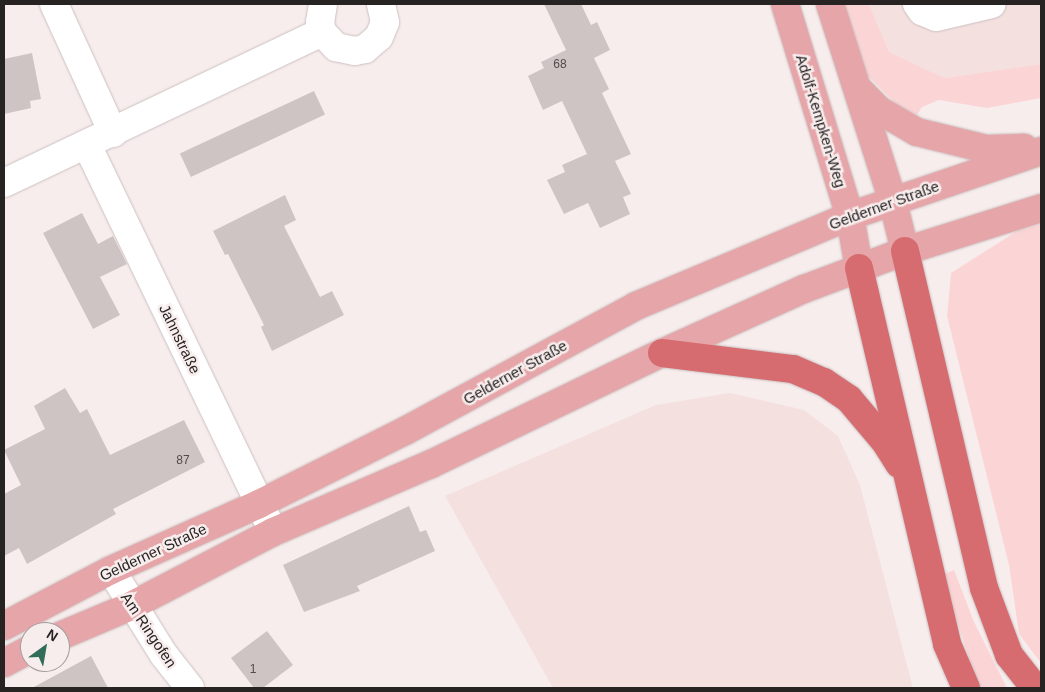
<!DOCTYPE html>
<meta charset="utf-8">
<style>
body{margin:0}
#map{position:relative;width:1045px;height:692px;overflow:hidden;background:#f8eded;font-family:Helvetica,sans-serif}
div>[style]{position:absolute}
.built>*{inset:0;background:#f4e0df}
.green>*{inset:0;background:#fbd5d5}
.building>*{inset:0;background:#cfc4c4;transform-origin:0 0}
.roads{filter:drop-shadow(0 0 1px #ccc1c1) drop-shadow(0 0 1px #ccc1c1)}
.minor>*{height:28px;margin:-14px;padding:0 14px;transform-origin:14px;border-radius:14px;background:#fff}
.major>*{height:28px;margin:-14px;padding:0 14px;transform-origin:14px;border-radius:14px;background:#e6a6a9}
.highway>*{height:28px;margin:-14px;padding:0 14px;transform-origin:14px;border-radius:14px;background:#d66b70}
span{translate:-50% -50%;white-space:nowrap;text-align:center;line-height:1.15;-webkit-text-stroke:5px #f8eded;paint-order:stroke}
.number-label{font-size:12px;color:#514b4b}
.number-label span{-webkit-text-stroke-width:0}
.street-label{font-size:15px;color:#272323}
.frame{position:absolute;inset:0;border:5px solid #272323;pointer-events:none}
.north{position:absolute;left:20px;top:622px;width:50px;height:50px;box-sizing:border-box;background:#f8eded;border:1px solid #a49c9c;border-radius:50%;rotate:32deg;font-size:14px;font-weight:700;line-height:20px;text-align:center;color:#272323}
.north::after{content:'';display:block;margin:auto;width:18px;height:22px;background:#316d58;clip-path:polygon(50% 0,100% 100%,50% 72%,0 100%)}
</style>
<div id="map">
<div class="built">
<i style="clip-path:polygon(869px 4px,1041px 4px,1041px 64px,945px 78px,889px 52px)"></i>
<i style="clip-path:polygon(730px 393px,804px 410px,838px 436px,860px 485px,913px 688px,553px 688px,445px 496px,656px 405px)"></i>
</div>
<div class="green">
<i style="clip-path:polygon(843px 4px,869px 4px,889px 52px,945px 78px,1041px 64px,1041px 98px,987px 108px,939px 100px,922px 107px,917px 115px,895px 103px,868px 76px)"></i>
<i style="clip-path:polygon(1041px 224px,1041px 663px,1019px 634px,1009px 565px,947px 316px,951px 273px,1017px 231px)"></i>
<i style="clip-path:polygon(954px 570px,974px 622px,1007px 688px,979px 688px,942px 575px)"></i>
</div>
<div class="building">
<i style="clip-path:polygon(544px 4px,581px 4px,591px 25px,597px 22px,610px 50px,594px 58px,609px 89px,602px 93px,631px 154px,615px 161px,631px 194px,623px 197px,630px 214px,600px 228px,588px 203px,564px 214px,547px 180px,565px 172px,562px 165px,587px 154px,562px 101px,543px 110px,528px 76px,544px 68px,541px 62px,566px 50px)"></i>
<i style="clip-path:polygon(32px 53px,41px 99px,30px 101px,31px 108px,4px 114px,4px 59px)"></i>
<i style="left:314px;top:91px;width:26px;height:148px;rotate:65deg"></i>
<i style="clip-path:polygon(285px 195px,296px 220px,284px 226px,320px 297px,332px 291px,344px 315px,272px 351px,261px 327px,264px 325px,228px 254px,225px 255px,213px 231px)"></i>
<i style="clip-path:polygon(82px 213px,98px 244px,113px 236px,127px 264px,100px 277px,120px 315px,93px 329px,43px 233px)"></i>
<i style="clip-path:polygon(65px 388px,80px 413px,87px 409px,110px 455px,184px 420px,205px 462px,113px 509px,116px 514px,27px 564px,19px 548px,4px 556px,4px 494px,21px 485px,4px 450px,45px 429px,34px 406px)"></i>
<i style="clip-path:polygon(409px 506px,420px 532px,426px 530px,435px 551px,357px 586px,360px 591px,304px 612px,283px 565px)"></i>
<i style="clip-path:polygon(267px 631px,293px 665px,263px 688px,254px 688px,231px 658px)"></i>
<i style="clip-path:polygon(91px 656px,108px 688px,32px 688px)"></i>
</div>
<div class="roads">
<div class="minor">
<i style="left:54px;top:4px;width:142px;rotate:65.4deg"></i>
<i style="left:323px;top:4px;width:18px;rotate:99deg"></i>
<i style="left:320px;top:22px;width:10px;rotate:79deg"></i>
<i style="left:322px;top:32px;width:21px;rotate:47deg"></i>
<i style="left:336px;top:47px;width:19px;rotate:12deg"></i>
<i style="left:355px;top:51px;width:10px;rotate:-11deg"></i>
<i style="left:365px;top:49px;width:18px;rotate:-41deg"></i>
<i style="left:379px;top:37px;width:16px;rotate:-68deg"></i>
<i style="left:385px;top:22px;width:18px;rotate:-103deg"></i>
<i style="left:917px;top:4px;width:9px;rotate:54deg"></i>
<i style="left:922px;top:11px;width:15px;rotate:23deg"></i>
<i style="left:936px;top:17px;width:57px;rotate:-13.1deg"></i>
<i style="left:87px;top:145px;width:429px;rotate:64.3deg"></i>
<i style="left:4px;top:183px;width:352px;rotate:-25.4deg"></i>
<i style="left:111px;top:570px;width:100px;rotate:58.1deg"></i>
<i style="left:164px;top:655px;width:42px;rotate:51.8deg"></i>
</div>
<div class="major">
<i style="left:785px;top:4px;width:222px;rotate:73deg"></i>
<i style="left:850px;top:216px;width:53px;rotate:80.2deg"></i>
<i style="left:830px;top:4px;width:208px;rotate:72.3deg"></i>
<i style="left:893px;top:202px;width:50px;rotate:76.2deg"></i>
<i style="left:859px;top:90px;width:28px;rotate:45deg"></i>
<i style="left:879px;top:110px;width:44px;rotate:30.1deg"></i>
<i style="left:917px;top:132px;width:71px;rotate:13.8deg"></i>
<i style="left:986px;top:149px;width:38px;rotate:-2deg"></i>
<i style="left:4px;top:626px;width:121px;rotate:-27.6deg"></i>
<i style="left:111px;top:570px;width:162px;rotate:-24deg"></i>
<i style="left:259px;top:504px;width:163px;rotate:-26.6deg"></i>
<i style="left:405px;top:431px;width:263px;rotate:-28.4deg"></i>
<i style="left:636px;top:306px;width:232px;rotate:-22.8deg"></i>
<i style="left:850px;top:216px;width:202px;rotate:-18.8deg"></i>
<i style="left:60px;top:636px;width:77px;rotate:-22.9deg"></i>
<i style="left:131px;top:606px;width:160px;rotate:-27.5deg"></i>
<i style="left:273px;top:532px;width:172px;rotate:-23.3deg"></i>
<i style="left:431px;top:464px;width:256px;rotate:-25.7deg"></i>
<i style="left:662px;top:353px;width:156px;rotate:-24.3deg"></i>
<i style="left:804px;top:289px;width:108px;rotate:-20.6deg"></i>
<i style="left:905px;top:251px;width:143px;rotate:-17.5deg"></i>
<i style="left:4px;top:663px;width:30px;rotate:-28deg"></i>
</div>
<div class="highway">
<i style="left:905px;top:251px;width:346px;rotate:76.8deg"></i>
<i style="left:984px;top:588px;width:72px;rotate:69.5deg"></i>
<i style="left:1009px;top:655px;width:42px;rotate:51.8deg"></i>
<i style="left:859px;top:268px;width:386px;rotate:76.8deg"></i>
<i style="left:947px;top:644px;width:48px;rotate:66.6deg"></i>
<i style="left:662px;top:353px;width:132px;rotate:7deg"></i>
<i style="left:793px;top:369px;width:34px;rotate:23deg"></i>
<i style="left:824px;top:382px;width:30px;rotate:34deg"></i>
<i style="left:849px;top:399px;width:57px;rotate:49.9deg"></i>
<i style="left:886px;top:443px;width:25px;rotate:58deg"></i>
</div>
</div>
<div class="number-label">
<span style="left:560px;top:65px">68</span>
<span style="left:183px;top:461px">87</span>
<span style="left:253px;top:670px">1</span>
</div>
<div class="street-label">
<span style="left:821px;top:121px;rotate:73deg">Adolf-Kempken-Weg</span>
<span style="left:884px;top:205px;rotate:-20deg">Gelderner Straße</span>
<span style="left:180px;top:339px;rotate:64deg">Jahnstraße</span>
<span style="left:515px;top:372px;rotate:-29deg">Gelderner Straße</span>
<span style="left:153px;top:552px;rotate:-25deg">Gelderner Straße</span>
<span style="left:149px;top:630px;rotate:56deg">Am Ringofen</span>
</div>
<div class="frame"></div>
<div class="north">N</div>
</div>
